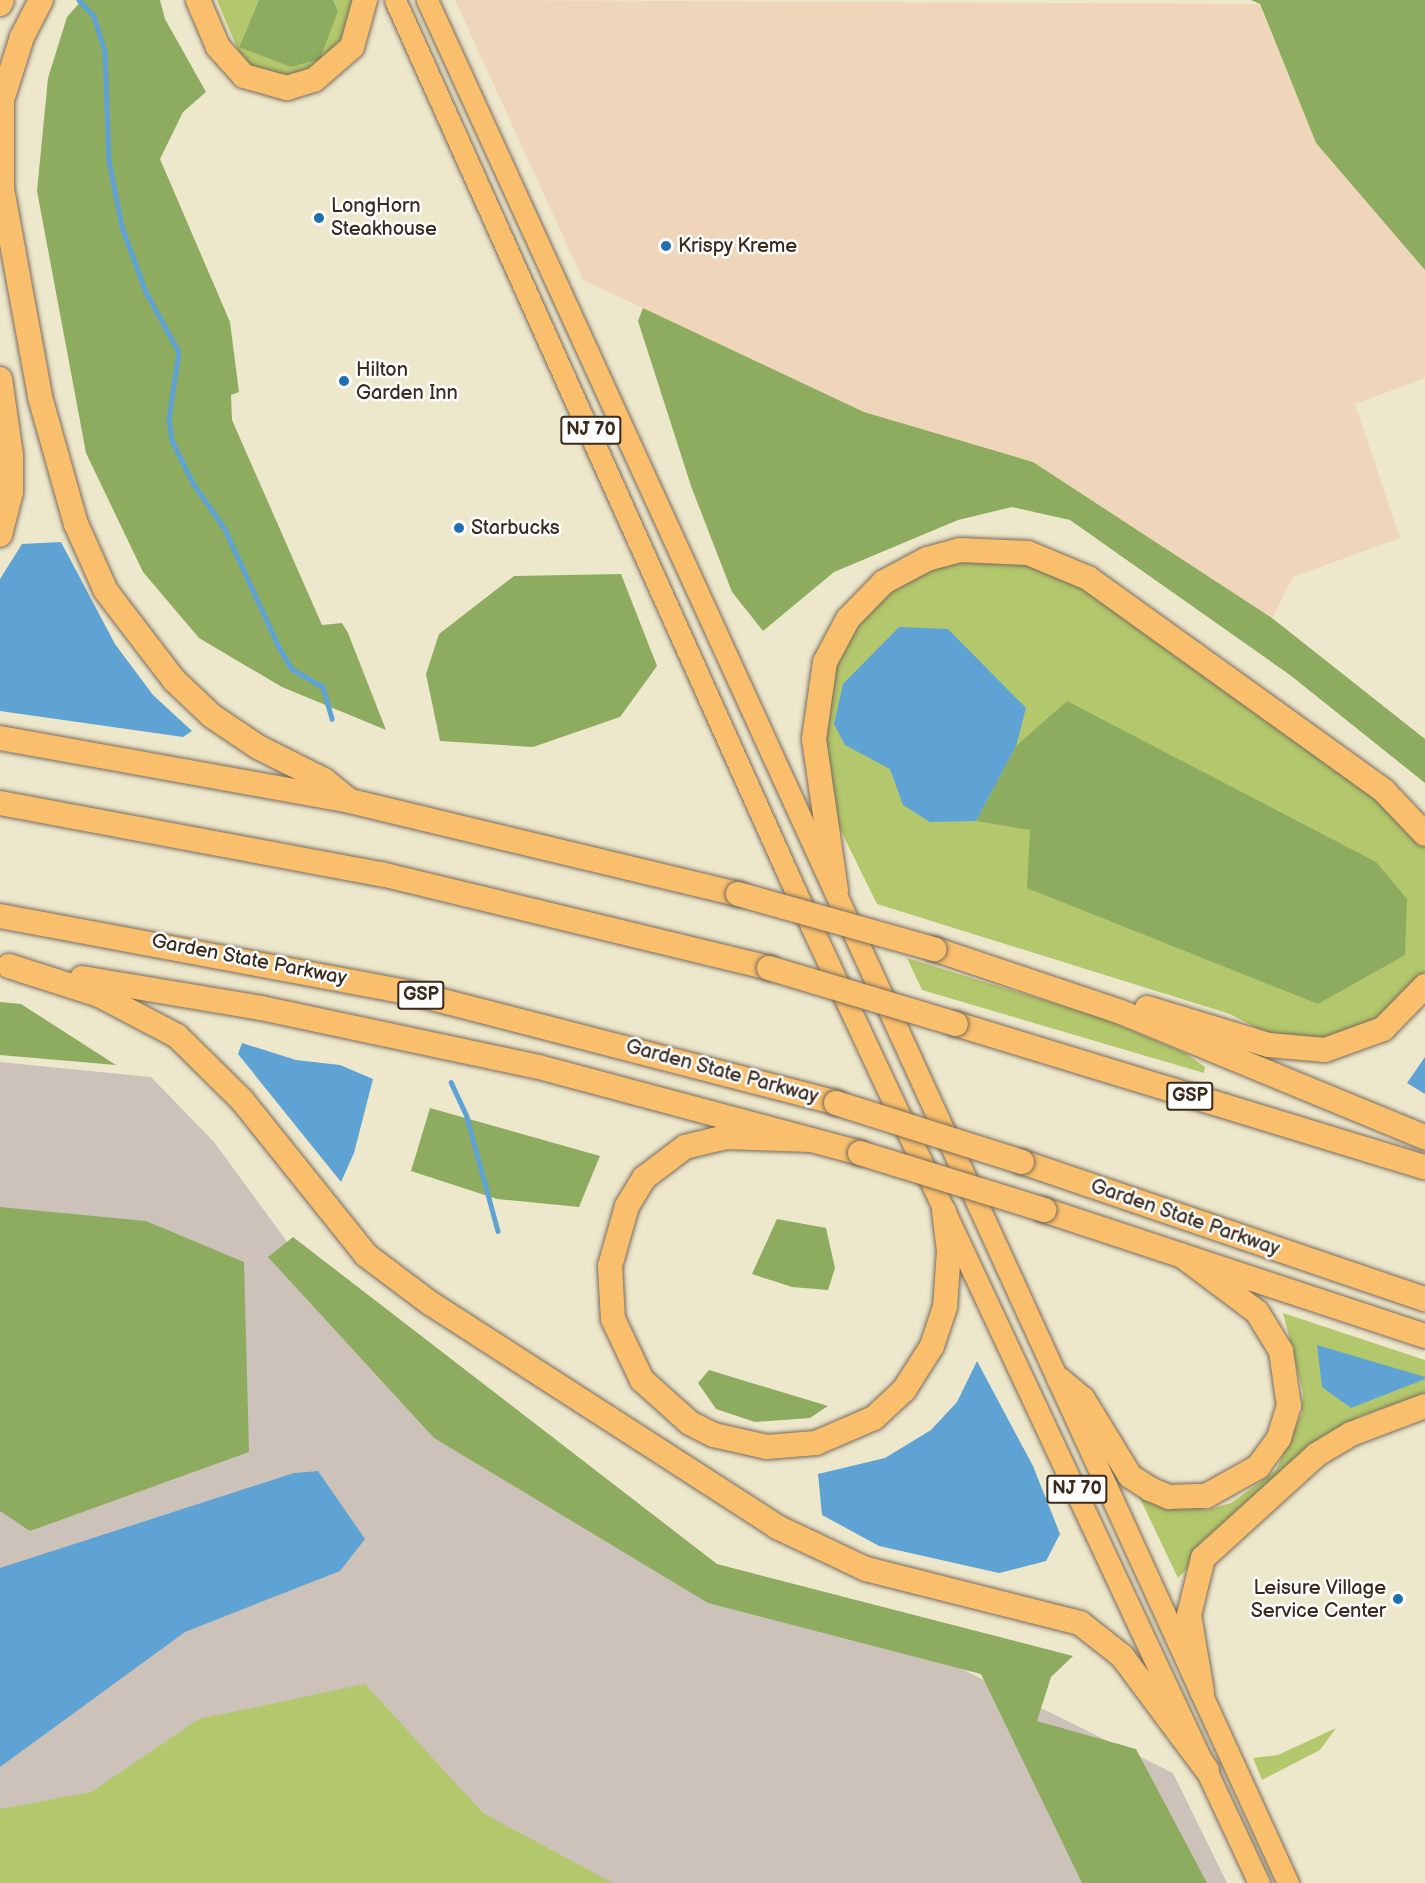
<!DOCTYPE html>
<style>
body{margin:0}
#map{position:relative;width:1425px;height:1883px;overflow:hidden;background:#ede7cc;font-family:"Balsamiq Sans",sans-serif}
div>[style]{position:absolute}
.built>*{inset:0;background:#efd6bb}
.industrial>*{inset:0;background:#cdc2b9}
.green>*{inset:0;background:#b3c86c}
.forest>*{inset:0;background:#8eac60}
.water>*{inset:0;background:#5fa3d4}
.stream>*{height:4.5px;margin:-2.25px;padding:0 2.25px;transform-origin:2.25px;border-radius:2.25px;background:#5fa3d4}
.roads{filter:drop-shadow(0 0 2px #796c5b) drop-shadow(0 0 2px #796c5b)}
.trunk>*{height:21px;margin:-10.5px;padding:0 10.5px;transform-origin:10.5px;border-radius:10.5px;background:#f9bf6d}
.motorway>*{height:24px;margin:-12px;padding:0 12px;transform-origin:12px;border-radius:12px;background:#f9bf6d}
.bridges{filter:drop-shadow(0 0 2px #796c5b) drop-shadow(0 0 2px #796c5b)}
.motorway-bridge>*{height:24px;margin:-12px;padding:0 12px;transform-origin:12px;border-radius:12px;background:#f9bf6d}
.dots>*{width:16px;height:16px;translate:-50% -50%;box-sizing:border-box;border:3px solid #fff;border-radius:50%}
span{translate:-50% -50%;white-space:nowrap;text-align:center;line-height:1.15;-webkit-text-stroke:5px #fff;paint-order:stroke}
.shield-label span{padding:2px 4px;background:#fff;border:2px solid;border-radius:4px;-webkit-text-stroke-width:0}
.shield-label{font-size:18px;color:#3b2a1e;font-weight:700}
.poi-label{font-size:20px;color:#3b2a1e}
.left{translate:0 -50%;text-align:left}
.right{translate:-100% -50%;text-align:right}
.street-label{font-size:20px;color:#3b2a1e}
</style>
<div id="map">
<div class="built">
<i style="clip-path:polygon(455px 0,1259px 4px,1316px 143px,1425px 270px,1425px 378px,1355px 404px,1400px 538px,1293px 577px,1272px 618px,1033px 462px,864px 412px,583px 280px)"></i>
</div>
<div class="industrial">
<i style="clip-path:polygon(0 1062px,151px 1077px,214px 1142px,294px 1251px,649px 1548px,858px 1618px,1173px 1773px,1227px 1883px,0 1883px)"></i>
</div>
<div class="green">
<i style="clip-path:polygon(217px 0,259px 0,239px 47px,338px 11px,333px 0,357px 0,338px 46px,325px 61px,293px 78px,245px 67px)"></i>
<i style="clip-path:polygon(992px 556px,1062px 572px,1347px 772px,1425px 845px,1425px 972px,1394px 1010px,1357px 1030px,1319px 1039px,1268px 1034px,1230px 1014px,877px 904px,839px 827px,828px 784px,823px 713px,841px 645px,886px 590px,952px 560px)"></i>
<i style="clip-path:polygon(907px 958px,1102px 1018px,1185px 1053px,1205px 1067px,1204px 1073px,922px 990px)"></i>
<i style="clip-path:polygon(1283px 1313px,1425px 1360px,1425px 1393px,1361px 1416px,1304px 1450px,1178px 1578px,1137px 1492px,1207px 1510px,1231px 1503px,1276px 1470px,1302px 1413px,1303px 1392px)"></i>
<i style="clip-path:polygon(365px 1684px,483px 1813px,613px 1883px,0 1883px,0 1809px,91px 1792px,199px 1719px)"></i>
<i style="clip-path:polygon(1336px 1728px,1320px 1750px,1262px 1780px,1253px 1758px,1278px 1755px)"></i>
</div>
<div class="forest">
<i style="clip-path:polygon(82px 0,160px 0,165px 19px,206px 92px,183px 112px,160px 159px,230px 322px,239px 392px,231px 395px,232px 420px,322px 625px,342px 623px,348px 633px,386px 730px,282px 687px,199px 638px,143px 572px,86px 453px,37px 191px,48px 78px,67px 17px)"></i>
<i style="clip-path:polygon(259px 0,333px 0,338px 11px,320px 59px,291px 67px,239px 47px)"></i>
<i style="clip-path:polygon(1251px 0,1425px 0,1425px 270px,1316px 143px,1260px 4px)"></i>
<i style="clip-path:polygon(643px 308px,864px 412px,1033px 462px,1272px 618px,1425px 739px,1425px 783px,1290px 675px,1070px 520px,1012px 507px,958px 520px,834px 572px,763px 631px,732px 592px,691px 486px,638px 321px)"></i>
<i style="clip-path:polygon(621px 574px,657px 666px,620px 717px,533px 747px,440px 741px,426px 674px,439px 634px,514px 576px)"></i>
<i style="clip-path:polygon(1067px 701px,1376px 862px,1407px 899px,1405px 955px,1318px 1004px,1027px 888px,1030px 830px,976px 821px,1016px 746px)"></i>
<i style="clip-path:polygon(0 1002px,21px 1004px,116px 1065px,0 1055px)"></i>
<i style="clip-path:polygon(430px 1108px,600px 1156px,579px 1207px,497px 1199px,411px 1171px)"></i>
<i style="clip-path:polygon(0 1207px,146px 1221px,244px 1262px,249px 1452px,30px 1531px,0 1511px)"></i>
<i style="clip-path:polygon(777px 1219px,826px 1228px,835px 1268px,828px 1290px,792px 1287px,752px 1274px)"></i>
<i style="clip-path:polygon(293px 1237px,717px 1564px,1073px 1656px,1051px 1677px,1037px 1721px,1136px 1749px,1207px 1883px,1082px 1883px,981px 1674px,708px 1603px,434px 1438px,268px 1257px)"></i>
<i style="clip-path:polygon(709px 1370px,828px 1406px,810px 1418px,755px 1422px,716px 1409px,698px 1383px)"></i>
</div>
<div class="water">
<i style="clip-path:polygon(61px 542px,115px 644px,153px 695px,192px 731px,183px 737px,0 711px,0 579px,22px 544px)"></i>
<i style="clip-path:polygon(899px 627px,948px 629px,1026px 708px,1016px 746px,976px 821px,930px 822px,903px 805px,890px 769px,845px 745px,834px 724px,843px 684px)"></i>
<i style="clip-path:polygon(242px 1043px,296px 1060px,340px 1065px,373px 1079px,354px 1153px,341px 1182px,238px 1054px)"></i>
<i style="clip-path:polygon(1425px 1057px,1425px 1094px,1407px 1083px)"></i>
<i style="clip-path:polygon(1317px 1345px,1425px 1377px,1425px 1379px,1351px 1408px,1322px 1387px)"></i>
<i style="clip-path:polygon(977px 1361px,1033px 1466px,1060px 1534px,1046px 1561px,999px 1573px,879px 1546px,822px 1515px,818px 1474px,885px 1458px,931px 1430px,957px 1402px)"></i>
<i style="clip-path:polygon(318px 1471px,365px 1539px,340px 1571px,185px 1632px,0 1767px,0 1568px,294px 1473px)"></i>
</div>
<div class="stream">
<i style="left:79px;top:0;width:22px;rotate:47deg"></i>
<i style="left:94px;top:16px;width:39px;rotate:73deg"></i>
<i style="left:105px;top:53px;width:107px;rotate:87.9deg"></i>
<i style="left:109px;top:160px;width:68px;rotate:79deg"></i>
<i style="left:122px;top:227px;width:69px;rotate:69.7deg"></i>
<i style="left:146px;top:292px;width:68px;rotate:61.2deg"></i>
<i style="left:179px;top:352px;width:68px;rotate:98.5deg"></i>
<i style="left:169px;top:419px;width:21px;rotate:82deg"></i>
<i style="left:172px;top:440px;width:48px;rotate:64deg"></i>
<i style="left:193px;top:483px;width:56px;rotate:55.2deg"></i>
<i style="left:225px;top:529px;width:132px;rotate:65.4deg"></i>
<i style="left:280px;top:649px;width:23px;rotate:59deg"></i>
<i style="left:292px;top:669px;width:36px;rotate:30deg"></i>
<i style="left:323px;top:687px;width:33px;rotate:74deg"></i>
<i style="left:451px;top:1082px;width:38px;rotate:65deg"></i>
<i style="left:467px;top:1117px;width:118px;rotate:74.8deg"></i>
</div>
<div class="roads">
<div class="trunk">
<i style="left:395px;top:0;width:1017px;rotate:65.8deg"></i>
<i style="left:812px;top:928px;width:1054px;rotate:64.92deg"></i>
<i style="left:427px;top:0;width:2071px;rotate:65.43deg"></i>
</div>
<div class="motorway">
<i style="left:41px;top:0;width:42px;rotate:117.2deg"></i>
<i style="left:22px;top:37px;width:66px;rotate:107.6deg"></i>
<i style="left:2px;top:100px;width:89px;rotate:90deg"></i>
<i style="left:2px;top:189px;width:211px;rotate:79.6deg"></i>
<i style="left:40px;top:397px;width:132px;rotate:74.2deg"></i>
<i style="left:76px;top:524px;width:73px;rotate:65.9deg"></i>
<i style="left:106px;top:591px;width:112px;rotate:52.6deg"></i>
<i style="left:174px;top:680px;width:52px;rotate:43.5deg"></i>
<i style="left:212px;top:716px;width:55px;rotate:34deg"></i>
<i style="left:258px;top:747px;width:74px;rotate:26.6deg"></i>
<i style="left:324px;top:780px;width:33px;rotate:39deg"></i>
<i style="left:198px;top:0;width:51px;rotate:66.9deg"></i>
<i style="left:218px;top:47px;width:39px;rotate:48deg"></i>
<i style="left:244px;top:76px;width:45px;rotate:15.6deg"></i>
<i style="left:287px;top:88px;width:28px;rotate:-17deg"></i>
<i style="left:314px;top:80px;width:50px;rotate:-41deg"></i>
<i style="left:352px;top:47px;width:49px;rotate:-74.5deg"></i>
<i style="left:0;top:4px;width:4px;rotate:-63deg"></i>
<i style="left:0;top:379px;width:77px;rotate:81.8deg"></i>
<i style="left:11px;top:455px;width:37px;rotate:90deg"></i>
<i style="left:11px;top:492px;width:44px;rotate:104.3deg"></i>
<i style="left:0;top:738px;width:356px;rotate:10.2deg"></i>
<i style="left:350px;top:801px;width:399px;rotate:13.5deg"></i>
<i style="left:0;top:803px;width:388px;rotate:10.6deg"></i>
<i style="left:381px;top:874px;width:399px;rotate:13.6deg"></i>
<i style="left:836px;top:890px;width:153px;rotate:-98.3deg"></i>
<i style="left:814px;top:739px;width:78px;rotate:-81.9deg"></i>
<i style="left:825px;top:662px;width:49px;rotate:-61.9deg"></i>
<i style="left:848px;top:619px;width:52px;rotate:-45.8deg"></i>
<i style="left:884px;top:582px;width:49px;rotate:-28.1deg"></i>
<i style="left:927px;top:559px;width:34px;rotate:-15deg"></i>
<i style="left:960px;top:550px;width:68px;rotate:2.5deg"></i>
<i style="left:1028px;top:553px;width:65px;rotate:22.6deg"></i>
<i style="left:1088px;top:578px;width:365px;rotate:35.7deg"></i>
<i style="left:1384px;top:791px;width:59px;rotate:46.4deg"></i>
<i style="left:0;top:916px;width:419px;rotate:10.6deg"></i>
<i style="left:412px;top:993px;width:438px;rotate:14.5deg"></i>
<i style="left:934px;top:949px;width:197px;rotate:18.6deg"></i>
<i style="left:1121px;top:1012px;width:329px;rotate:22.4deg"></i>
<i style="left:9px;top:966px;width:95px;rotate:17.9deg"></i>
<i style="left:99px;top:995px;width:88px;rotate:27.7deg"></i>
<i style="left:177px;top:1036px;width:91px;rotate:44.6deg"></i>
<i style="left:242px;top:1100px;width:198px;rotate:51.3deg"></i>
<i style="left:366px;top:1255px;width:80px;rotate:36.9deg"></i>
<i style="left:430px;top:1303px;width:413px;rotate:32.8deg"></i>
<i style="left:777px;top:1527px;width:98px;rotate:25.3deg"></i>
<i style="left:866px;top:1569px;width:221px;rotate:14.2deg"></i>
<i style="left:1080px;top:1623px;width:53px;rotate:38.2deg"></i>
<i style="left:1122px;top:1656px;width:142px;rotate:53.3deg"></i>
<i style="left:82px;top:978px;width:181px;rotate:9.5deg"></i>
<i style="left:261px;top:1008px;width:284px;rotate:12deg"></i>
<i style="left:539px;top:1067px;width:332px;rotate:15deg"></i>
<i style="left:1147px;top:1008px;width:127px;rotate:16.9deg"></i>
<i style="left:1269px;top:1045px;width:56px;rotate:5.1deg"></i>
<i style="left:1325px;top:1050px;width:62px;rotate:-19.9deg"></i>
<i style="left:1383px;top:1029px;width:60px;rotate:-45.7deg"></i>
<i style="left:956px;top:1024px;width:490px;rotate:17deg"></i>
<i style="left:811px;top:1140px;width:85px;rotate:-178deg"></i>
<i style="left:726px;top:1137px;width:42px;rotate:166.3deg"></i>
<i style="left:685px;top:1147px;width:51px;rotate:142.9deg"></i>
<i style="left:644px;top:1178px;width:33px;rotate:121deg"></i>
<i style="left:627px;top:1206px;width:62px;rotate:105.8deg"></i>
<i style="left:610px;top:1266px;width:53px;rotate:86.8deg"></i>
<i style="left:613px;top:1319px;width:68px;rotate:64.6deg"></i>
<i style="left:642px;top:1380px;width:64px;rotate:41.9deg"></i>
<i style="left:690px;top:1423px;width:27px;rotate:27deg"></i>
<i style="left:714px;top:1435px;width:54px;rotate:12.8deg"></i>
<i style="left:767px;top:1447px;width:49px;rotate:-4.7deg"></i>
<i style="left:816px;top:1443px;width:63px;rotate:-23.3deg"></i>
<i style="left:874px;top:1418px;width:41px;rotate:-43deg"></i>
<i style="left:904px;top:1390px;width:52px;rotate:-57.5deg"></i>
<i style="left:932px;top:1346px;width:41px;rotate:-71.6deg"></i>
<i style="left:945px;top:1307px;width:56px;rotate:-85.9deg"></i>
<i style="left:949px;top:1251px;width:40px;rotate:-97.1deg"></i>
<i style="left:1022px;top:1162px;width:426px;rotate:18.8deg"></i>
<i style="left:1044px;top:1210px;width:401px;rotate:18.3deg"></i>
<i style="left:1059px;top:1379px;width:31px;rotate:40deg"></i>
<i style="left:1083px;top:1399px;width:90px;rotate:58.6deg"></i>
<i style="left:1130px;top:1476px;width:24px;rotate:33deg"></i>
<i style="left:1150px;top:1489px;width:21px;rotate:23deg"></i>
<i style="left:1169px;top:1497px;width:37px;rotate:-2deg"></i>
<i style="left:1206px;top:1496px;width:60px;rotate:-29.1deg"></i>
<i style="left:1258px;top:1467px;width:36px;rotate:-54deg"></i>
<i style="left:1279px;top:1438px;width:34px;rotate:-73deg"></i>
<i style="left:1289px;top:1406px;width:56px;rotate:-98.3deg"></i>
<i style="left:1281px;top:1351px;width:46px;rotate:-121.6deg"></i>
<i style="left:1257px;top:1312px;width:95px;rotate:-143.1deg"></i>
<i style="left:1202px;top:1692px;width:78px;rotate:-99.6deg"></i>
<i style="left:1189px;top:1615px;width:59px;rotate:-76.2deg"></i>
<i style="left:1203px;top:1558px;width:153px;rotate:-42.3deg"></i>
<i style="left:1316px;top:1455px;width:41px;rotate:-31deg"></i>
<i style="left:1351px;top:1434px;width:79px;rotate:-20.7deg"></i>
</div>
</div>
<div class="bridges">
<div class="motorway-bridge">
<i style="left:738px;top:894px;width:204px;rotate:15.7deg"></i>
<i style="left:769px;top:968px;width:195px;rotate:16.7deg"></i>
<i style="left:836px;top:1103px;width:195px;rotate:17.6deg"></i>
<i style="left:860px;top:1153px;width:193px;rotate:17.2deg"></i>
</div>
</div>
<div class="dots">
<i style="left:319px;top:218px;background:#1f6fb2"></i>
<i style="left:666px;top:246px;background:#1f6fb2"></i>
<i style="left:344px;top:381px;background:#1f6fb2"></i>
<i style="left:459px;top:528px;background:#1f6fb2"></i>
<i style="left:1398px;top:1599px;background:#1f6fb2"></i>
</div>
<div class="shield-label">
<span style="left:591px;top:430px">NJ 70</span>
<span style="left:421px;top:995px">GSP</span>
<span style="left:1190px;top:1096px">GSP</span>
<span style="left:1077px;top:1489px">NJ 70</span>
</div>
<div class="poi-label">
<span class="left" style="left:331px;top:218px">LongHorn<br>Steakhouse</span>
<span class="left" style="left:678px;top:246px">Krispy Kreme</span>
<span class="left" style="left:356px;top:382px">Hilton<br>Garden Inn</span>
<span class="left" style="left:471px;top:528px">Starbucks</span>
<span class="right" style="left:1386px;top:1600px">Leisure Village<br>Service Center</span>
</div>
<div class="street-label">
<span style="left:249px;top:960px;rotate:11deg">Garden State Parkway</span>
<span style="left:722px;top:1072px;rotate:15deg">Garden State Parkway</span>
<span style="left:1185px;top:1218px;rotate:19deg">Garden State Parkway</span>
</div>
</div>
